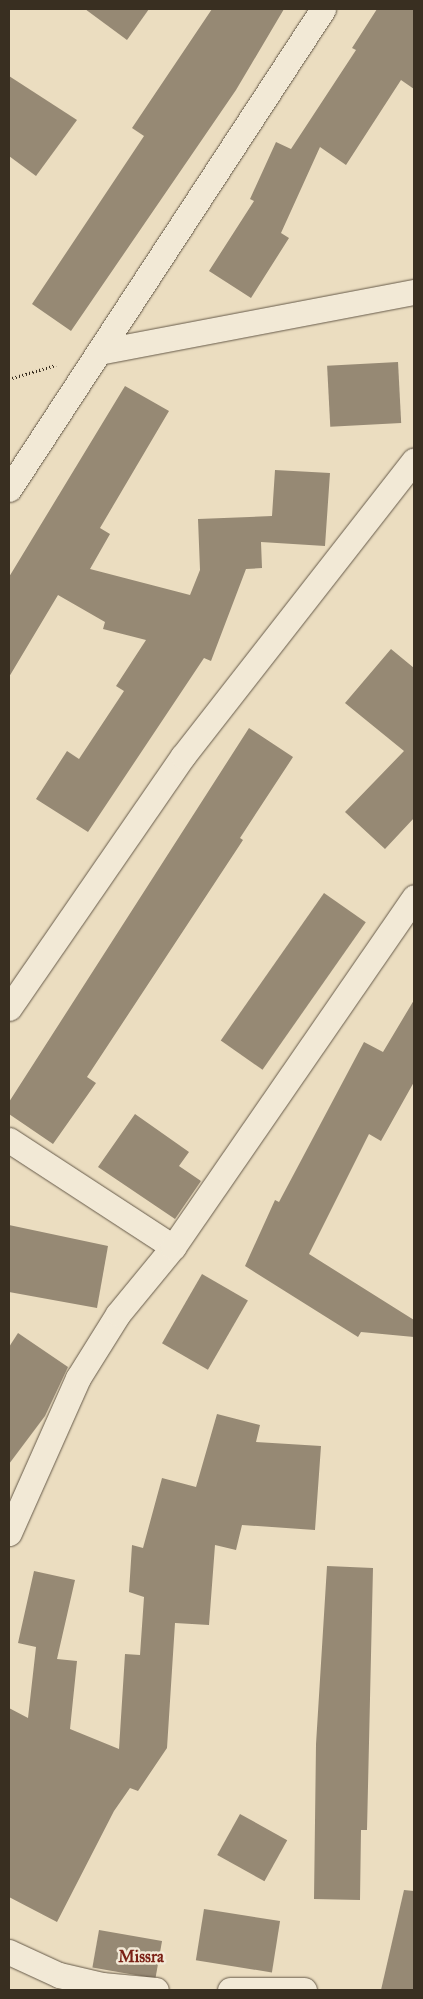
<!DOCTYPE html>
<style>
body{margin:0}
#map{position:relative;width:423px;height:1999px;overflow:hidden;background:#ebddc0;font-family:"IM FELL Great Primer",serif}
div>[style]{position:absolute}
.building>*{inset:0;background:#968974;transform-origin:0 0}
.path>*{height:3px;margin-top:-1.5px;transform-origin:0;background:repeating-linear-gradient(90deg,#392f21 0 1px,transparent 0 3.5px)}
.roads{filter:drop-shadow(0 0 1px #665a49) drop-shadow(0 0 1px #665a49)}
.minor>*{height:25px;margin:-12.5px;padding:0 12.5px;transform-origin:12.5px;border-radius:12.5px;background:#f2e9d6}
span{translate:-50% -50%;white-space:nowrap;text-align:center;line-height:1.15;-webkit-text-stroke:5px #f2e9d6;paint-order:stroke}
.neighbourhood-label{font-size:16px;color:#7a1f14;font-weight:700}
.frame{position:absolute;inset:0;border:10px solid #392f21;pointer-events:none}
</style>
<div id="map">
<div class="building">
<i style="clip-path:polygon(85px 9px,149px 9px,127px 40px)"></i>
<i style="clip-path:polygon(212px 9px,284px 9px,236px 90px,71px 331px,32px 304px,144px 136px,132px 128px)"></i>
<i style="clip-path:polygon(377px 9px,414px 9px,414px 89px,401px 80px,346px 165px,320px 147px,281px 233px,289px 238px,251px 298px,209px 271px,254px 201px,250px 199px,276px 142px,291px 149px,356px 50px,352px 48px)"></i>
<i style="clip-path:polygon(9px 76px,77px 120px,36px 176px,9px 156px)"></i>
<i style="left:398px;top:362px;width:61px;height:71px;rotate:87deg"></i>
<i style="clip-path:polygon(125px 386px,169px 411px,100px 528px,110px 534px,90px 569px,190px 595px,200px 570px,198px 519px,272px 516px,275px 470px,330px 473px,325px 546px,261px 542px,262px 568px,246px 569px,211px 661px,204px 658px,88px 832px,36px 799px,67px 751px,79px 759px,124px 691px,116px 686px,146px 640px,103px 629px,105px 622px,58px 595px,9px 677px,9px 577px)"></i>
<i style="clip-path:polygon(391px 649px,414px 668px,414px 818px,385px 849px,345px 812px,404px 751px,345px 703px)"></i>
<i style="clip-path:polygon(249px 728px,293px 757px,240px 838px,243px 840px,87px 1077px,96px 1083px,53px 1144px,9px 1114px,9px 1102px)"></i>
<i style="left:324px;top:893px;width:51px;height:180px;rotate:35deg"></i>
<i style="clip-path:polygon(414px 1000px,414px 1082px,381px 1141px,369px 1134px,309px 1254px,414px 1320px,414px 1337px,361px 1332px,358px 1337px,245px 1266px,275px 1200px,279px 1202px,364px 1042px,383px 1052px)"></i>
<i style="clip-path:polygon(135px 1114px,189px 1152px,179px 1166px,201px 1181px,175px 1219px,98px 1167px)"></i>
<i style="clip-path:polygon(9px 1225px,108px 1246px,97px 1308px,9px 1292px)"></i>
<i style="left:202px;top:1274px;width:53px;height:80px;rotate:30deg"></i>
<i style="clip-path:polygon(18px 1333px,68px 1367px,45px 1416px,9px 1464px,9px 1347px)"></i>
<i style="clip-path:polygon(217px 1414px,260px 1425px,256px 1442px,321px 1446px,315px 1530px,242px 1525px,236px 1550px,215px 1545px,209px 1625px,175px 1623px,167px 1748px,138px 1791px,130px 1788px,114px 1811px,57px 1922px,9px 1897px,9px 1708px,28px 1718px,36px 1647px,18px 1643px,34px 1571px,75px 1580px,57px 1659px,77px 1661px,70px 1729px,119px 1749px,125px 1654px,140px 1655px,144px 1597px,129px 1592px,132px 1545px,143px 1548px,162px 1478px,196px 1487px)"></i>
<i style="clip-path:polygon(327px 1566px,373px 1568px,367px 1830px,361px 1830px,360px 1900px,314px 1899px,316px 1744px)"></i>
<i style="left:240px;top:1814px;width:54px;height:47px;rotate:29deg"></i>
<i style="clip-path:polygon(404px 1890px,414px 1891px,414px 1990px,381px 1990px)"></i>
<i style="left:204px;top:1909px;width:77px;height:52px;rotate:9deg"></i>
<i style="left:99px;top:1930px;width:64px;height:38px;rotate:10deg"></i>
</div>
<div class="path">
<i style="left:9px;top:379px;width:49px;rotate:-16.6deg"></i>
</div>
<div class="roads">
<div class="minor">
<i style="left:99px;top:352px;width:321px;rotate:-10.8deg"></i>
<i style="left:9px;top:489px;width:574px;rotate:-56.81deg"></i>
<i style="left:9px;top:1008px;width:306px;rotate:-55.4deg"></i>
<i style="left:183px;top:756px;width:375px;rotate:-52deg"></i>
<i style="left:9px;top:1140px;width:196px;rotate:33.1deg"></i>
<i style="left:9px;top:1533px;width:170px;rotate:-66deg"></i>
<i style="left:78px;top:1378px;width:75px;rotate:-58deg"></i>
<i style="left:118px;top:1314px;width:87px;rotate:-50.6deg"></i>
<i style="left:173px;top:1247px;width:425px;rotate:-55.4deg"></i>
<i style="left:9px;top:1952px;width:55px;rotate:24.7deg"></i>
<i style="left:59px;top:1975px;width:44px;rotate:13.1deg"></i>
<i style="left:102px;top:1985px;width:54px;rotate:5.3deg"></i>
<i style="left:230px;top:1990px;width:74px"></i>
</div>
</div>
<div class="neighbourhood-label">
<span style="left:141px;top:1957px">Missra</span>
</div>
<div class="frame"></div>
</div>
